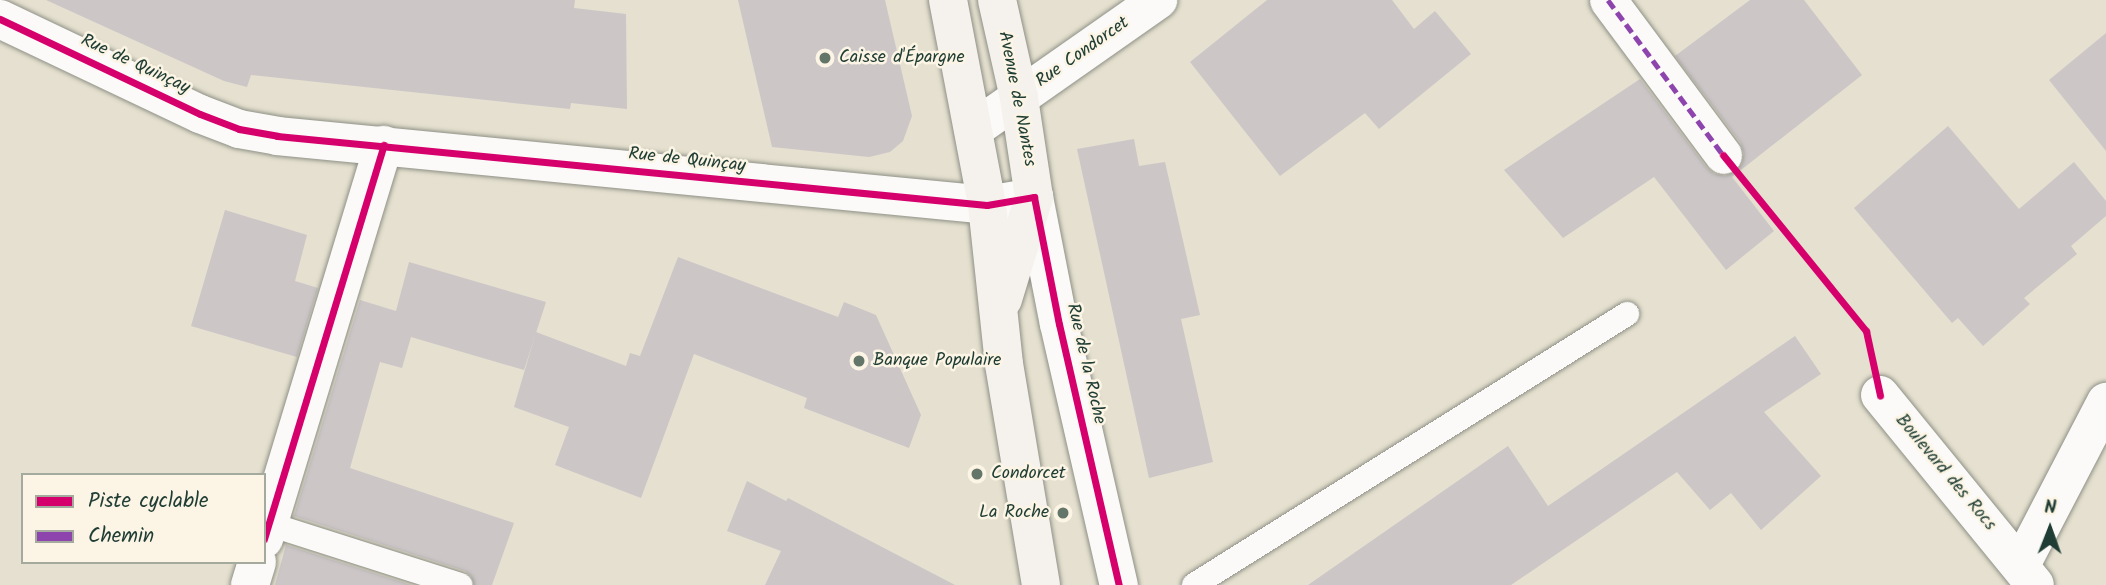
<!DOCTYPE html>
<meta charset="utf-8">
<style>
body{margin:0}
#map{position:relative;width:2106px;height:585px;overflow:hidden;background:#e5e0cf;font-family:Kalam,sans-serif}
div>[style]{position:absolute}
.building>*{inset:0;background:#ccc6c7}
.roads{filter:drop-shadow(0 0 2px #8e9086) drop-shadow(0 0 2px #8e9086)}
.service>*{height:24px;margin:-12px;padding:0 12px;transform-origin:12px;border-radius:12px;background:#fbfaf8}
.pedestrian>*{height:37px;margin:-18.5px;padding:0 18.5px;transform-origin:18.5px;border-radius:18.5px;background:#fbfaf8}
.minor>*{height:38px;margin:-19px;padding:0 19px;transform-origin:19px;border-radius:19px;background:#fbfaf8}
.tertiary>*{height:38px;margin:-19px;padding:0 19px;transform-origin:19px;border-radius:19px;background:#fbfaf8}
.secondary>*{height:38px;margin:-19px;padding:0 19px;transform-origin:19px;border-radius:19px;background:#f5f2ed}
.quiet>*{height:5px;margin-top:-2.5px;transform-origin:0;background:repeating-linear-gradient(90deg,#8e44ad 0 10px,transparent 0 15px)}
.cycleway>*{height:7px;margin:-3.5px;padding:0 3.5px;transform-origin:3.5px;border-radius:3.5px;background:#d6006c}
.dots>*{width:19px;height:19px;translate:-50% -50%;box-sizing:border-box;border:4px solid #fcf5e5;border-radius:50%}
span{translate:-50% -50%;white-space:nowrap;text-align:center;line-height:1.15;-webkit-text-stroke:5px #fcf5e5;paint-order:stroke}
.street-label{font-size:18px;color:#1f3d34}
.poi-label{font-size:18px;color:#1f3d34}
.left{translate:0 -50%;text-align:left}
.right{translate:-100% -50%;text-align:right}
.legend{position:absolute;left:21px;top:473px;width:245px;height:91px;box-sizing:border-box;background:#fcf5e5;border:2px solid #a4ab9e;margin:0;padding:9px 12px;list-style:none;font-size:21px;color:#1f3d34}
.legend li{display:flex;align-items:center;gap:14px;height:35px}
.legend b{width:35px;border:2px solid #a4ab9e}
.north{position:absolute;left:2015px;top:494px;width:70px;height:70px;-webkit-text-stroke:5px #fcf5e5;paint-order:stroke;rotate:1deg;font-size:19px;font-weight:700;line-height:28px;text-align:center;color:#1f3d34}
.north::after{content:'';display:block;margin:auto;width:24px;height:32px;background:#1f3d34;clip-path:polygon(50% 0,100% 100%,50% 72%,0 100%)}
</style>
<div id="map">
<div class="building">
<i style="clip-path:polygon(46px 0,575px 0,574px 8px,626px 14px,627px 109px,571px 103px,570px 109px,251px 75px,247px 87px,224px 81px)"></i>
<i style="clip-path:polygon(738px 0,885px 0,912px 116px,903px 141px,890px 152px,869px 157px,772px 147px)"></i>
<i style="clip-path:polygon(1267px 0,1392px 0,1414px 29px,1435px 11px,1471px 54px,1379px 129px,1365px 113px,1280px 176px,1190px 62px)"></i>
<i style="clip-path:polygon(1750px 0,1804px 0,1862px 75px,1732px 177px,1774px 231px,1726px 270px,1654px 177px,1563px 238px,1504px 170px,1640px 79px,1707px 168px,1714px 174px,1725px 176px,1735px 172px,1742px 164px,1744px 153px,1740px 142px,1675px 56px)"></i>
<i style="clip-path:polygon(2106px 33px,2106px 151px,2049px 80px)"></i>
<i style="clip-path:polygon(1948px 126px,2019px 209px,2074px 162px,2106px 201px,2106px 216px,2071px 246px,2077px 254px,2024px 298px,2030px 304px,1983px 346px,1958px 318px,1952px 323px,1854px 208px)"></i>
<i style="clip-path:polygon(1134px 139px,1139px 166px,1165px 162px,1200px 315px,1181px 319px,1213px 462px,1149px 478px,1077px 149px)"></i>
<i style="clip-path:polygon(225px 210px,307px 235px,295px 281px,318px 288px,297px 357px,191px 326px)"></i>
<i style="clip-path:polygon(678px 257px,838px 317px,844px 302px,876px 315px,921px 415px,909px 448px,804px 408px,807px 398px,694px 354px,641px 498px,555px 465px,569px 427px,514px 407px,536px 332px,626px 366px,630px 353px,640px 356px)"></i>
<i style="clip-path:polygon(409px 262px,546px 302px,524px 370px,411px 337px,402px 368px,380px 362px,350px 468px,514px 523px,492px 585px,474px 585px,471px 576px,465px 571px,294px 516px,360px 300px,396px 311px)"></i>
<i style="clip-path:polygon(1795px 336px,1821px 374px,1764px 412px,1821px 476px,1761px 530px,1731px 493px,1710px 510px,1677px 472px,1511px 585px,1308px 585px,1508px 446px,1548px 506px)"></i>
<i style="clip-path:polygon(747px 481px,786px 501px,788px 498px,955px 585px,765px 585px,781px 551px,727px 531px)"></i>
<i style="clip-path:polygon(286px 545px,411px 585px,275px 585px)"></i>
</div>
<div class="roads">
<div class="service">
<i style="left:269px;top:524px;width:201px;rotate:17.7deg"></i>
<i style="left:1194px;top:585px;width:511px;rotate:-32.04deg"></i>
</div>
<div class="pedestrian">
<i style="left:1608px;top:0;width:193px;rotate:53.4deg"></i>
</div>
<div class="minor">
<i style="left:974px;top:129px;width:225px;rotate:-35deg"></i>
<i style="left:1034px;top:197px;width:129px;rotate:78.9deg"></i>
<i style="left:1059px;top:324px;width:268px;rotate:77.1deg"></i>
<i style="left:1880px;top:395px;width:245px;rotate:50.8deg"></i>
<i style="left:264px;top:539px;width:412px;rotate:-73.1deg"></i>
<i style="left:2021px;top:565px;width:184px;rotate:-62.5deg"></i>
<i style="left:250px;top:585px;width:24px;rotate:-73deg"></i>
</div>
<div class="tertiary">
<i style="left:0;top:19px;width:221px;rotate:25.4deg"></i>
<i style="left:200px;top:114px;width:42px;rotate:21deg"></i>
<i style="left:239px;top:129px;width:39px;rotate:10deg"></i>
<i style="left:277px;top:136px;width:713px;rotate:5.55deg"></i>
<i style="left:987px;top:205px;width:48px;rotate:-9.7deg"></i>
</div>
<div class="secondary">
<i style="left:948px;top:0;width:209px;rotate:79.2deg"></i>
<i style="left:987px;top:205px;width:160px;rotate:83.9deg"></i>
<i style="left:1004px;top:364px;width:224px;rotate:80.5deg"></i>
<i style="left:997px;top:0;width:100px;rotate:77.3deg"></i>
<i style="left:1019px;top:98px;width:100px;rotate:81.4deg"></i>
<i style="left:1034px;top:197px;width:107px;rotate:106.9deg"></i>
</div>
</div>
<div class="quiet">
<i style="left:1608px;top:0;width:199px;rotate:53.4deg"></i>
</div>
<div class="cycleway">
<i style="left:0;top:19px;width:221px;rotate:25.4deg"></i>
<i style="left:200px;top:114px;width:42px;rotate:21deg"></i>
<i style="left:239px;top:129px;width:39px;rotate:10deg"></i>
<i style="left:277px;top:136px;width:713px;rotate:5.55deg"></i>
<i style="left:987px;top:205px;width:48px;rotate:-9.7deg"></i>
<i style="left:1034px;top:197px;width:129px;rotate:78.9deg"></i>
<i style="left:1059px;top:324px;width:268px;rotate:77.1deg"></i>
<i style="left:1723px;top:155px;width:227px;rotate:50.9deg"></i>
<i style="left:1866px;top:331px;width:66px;rotate:77.7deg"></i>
<i style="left:264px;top:539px;width:412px;rotate:-73.1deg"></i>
</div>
<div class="dots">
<i style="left:825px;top:58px;background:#64766a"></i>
<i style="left:859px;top:361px;background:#64766a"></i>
<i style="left:977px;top:474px;background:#64766a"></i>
<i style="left:1063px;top:513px;background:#64766a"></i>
</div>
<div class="street-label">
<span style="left:1083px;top:53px;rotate:-35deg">Rue Condorcet</span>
<span style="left:135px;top:65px;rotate:25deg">Rue de Quinçay</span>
<span style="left:1016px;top:99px;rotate:79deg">Avenue de Nantes</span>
<span style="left:687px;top:161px;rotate:6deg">Rue de Quinçay</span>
<span style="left:1085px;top:364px;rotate:77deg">Rue de la Roche</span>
<span style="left:1945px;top:473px;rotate:50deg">Boulevard des Rocs</span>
</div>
<div class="poi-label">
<span class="left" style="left:839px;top:58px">Caisse d'Épargne</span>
<span class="left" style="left:873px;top:361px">Banque Populaire</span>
<span class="left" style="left:991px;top:474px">Condorcet</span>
<span class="right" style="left:1049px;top:513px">La Roche</span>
</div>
<ul class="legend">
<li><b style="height:9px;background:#d6006c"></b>Piste cyclable</li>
<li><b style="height:9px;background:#8e44ad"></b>Chemin</li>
</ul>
<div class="north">N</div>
</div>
